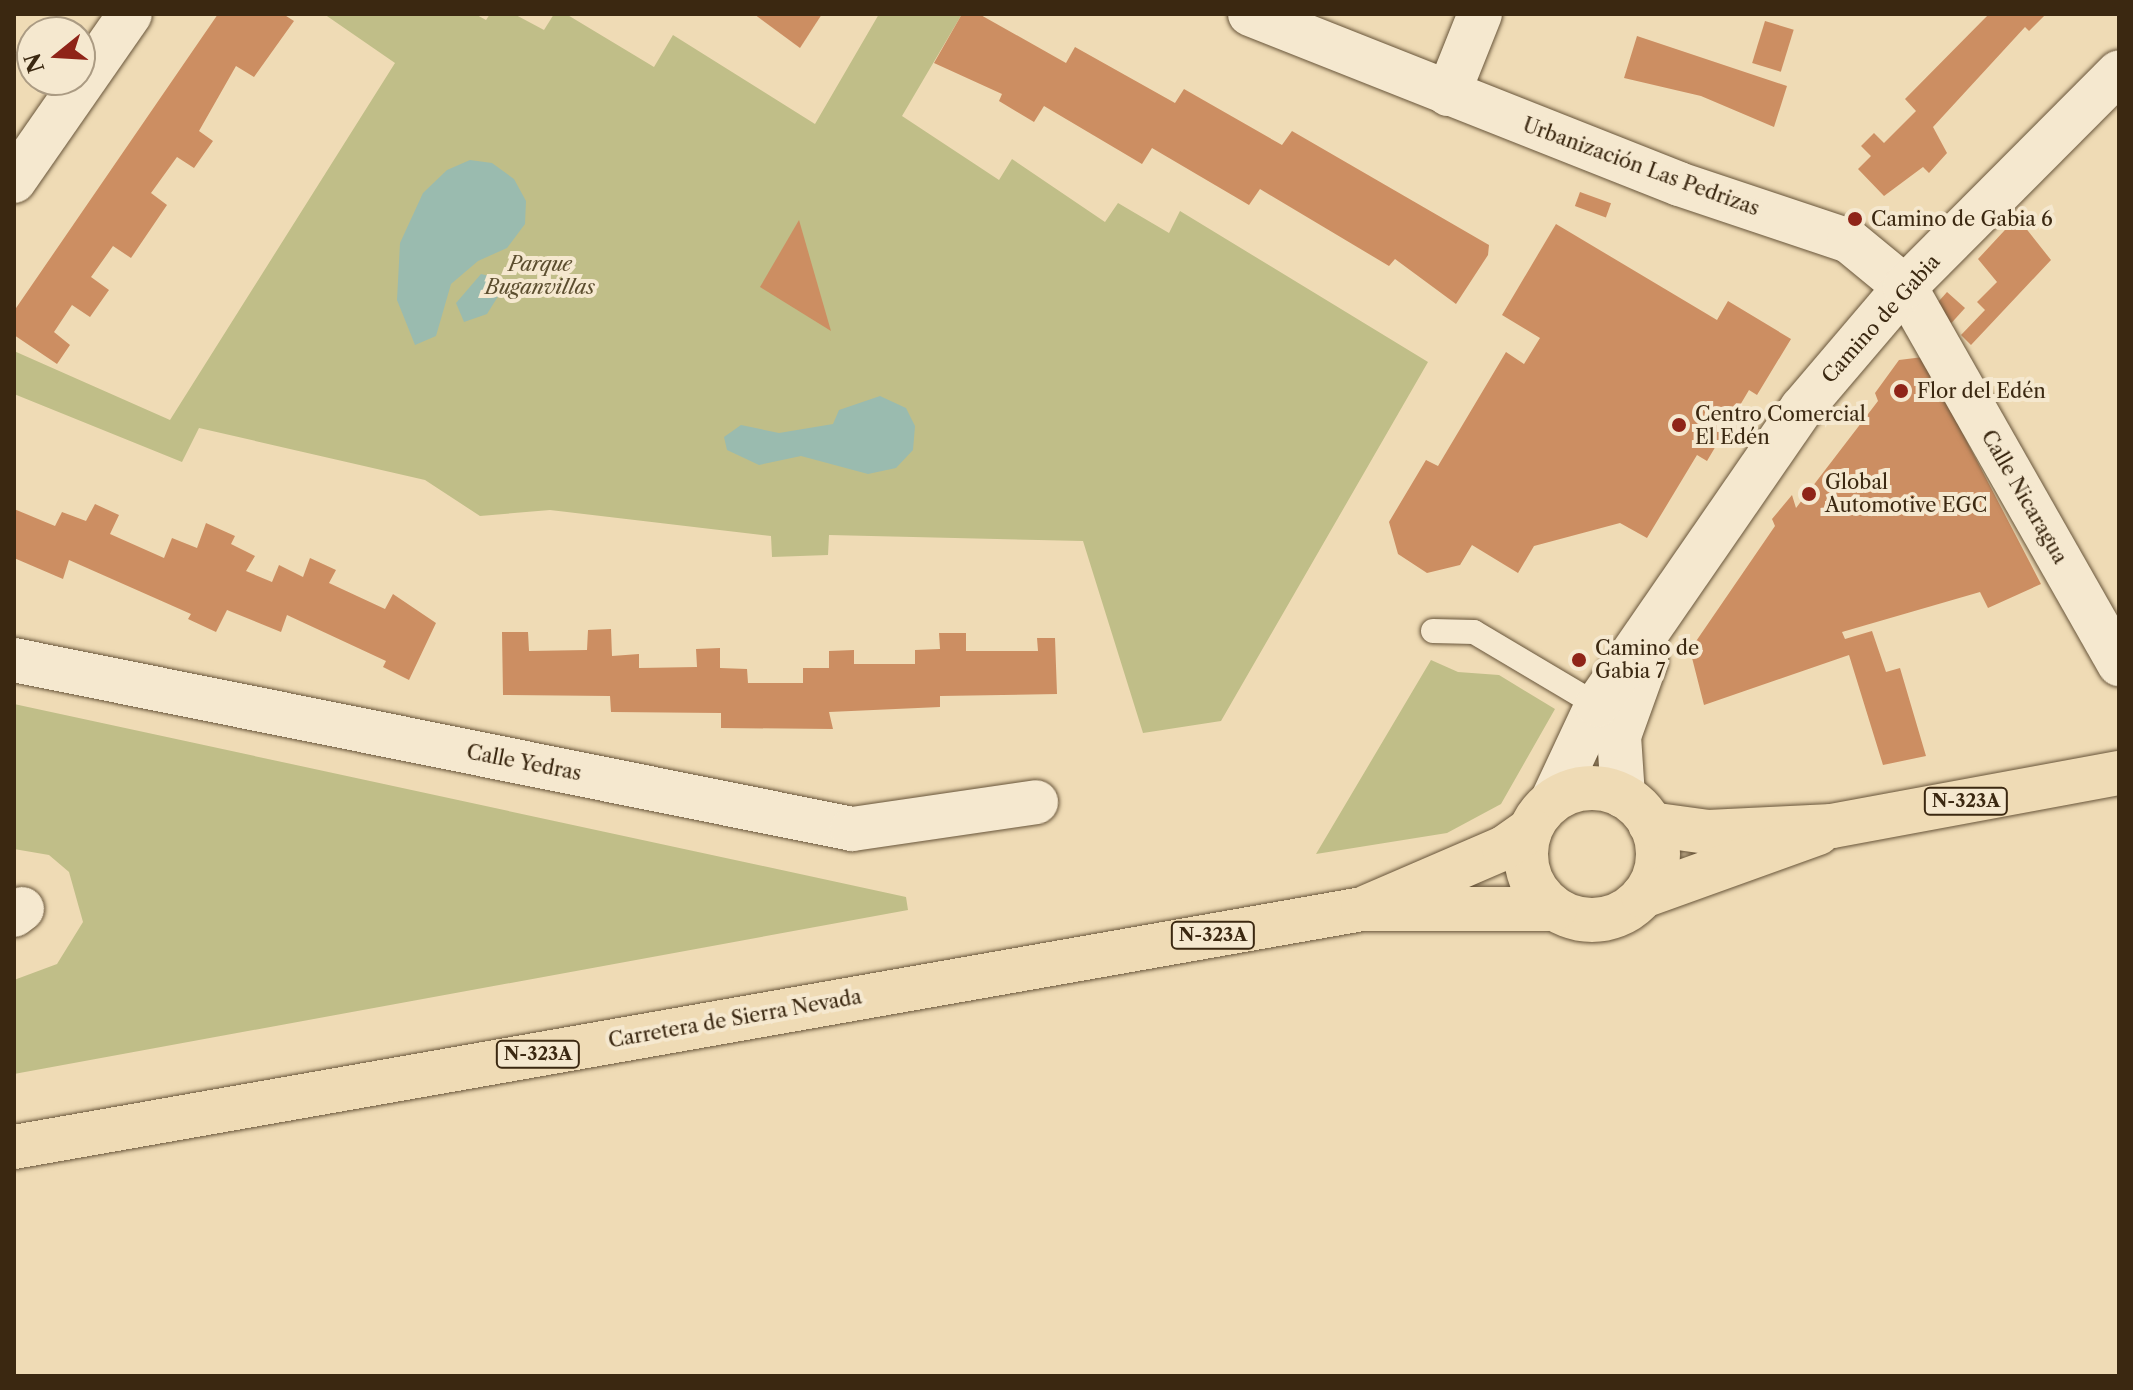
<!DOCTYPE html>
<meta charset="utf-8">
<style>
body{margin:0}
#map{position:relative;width:2133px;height:1390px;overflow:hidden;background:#efdbb5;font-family:"Libre Caslon Text",serif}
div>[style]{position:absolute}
.green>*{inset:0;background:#c0be88}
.water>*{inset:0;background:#9abbaf}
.building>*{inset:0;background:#cc8e62;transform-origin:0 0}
.roads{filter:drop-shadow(0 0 2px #68553a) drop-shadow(0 0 2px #68553a)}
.service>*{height:24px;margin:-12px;padding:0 12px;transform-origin:12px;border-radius:12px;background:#f5e8cf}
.minor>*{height:44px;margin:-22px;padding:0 22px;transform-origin:22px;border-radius:22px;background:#f5e8cf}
.tertiary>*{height:44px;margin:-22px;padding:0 22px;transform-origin:22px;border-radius:22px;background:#f5e8cf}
.primary>*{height:44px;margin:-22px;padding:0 22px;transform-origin:22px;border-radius:22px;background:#efdbb5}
.primary>.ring{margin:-22px;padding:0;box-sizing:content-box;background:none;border:44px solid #efdbb5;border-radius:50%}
.dots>*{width:22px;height:22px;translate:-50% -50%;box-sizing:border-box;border:4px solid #f5e8cf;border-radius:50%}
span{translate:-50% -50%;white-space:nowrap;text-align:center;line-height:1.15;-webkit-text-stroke:8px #f5e8cf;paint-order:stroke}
.shield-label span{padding:2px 6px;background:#f5e8cf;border:2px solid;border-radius:6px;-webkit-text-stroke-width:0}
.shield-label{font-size:18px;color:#3b2811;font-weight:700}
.street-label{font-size:20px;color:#3b2811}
.poi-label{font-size:20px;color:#3b2811}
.left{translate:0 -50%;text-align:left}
.park-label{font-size:20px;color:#5c4e2f;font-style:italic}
.frame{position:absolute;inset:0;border:16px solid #3b2811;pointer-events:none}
.north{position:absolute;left:16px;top:16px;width:80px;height:80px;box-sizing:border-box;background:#f5e8cf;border:2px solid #ab9b83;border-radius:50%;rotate:252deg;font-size:22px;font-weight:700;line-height:32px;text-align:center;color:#3b2811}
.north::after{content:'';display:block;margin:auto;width:28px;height:36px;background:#8f2418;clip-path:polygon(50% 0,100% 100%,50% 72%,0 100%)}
</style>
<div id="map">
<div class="green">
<i style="clip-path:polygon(324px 14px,475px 14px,486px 20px,490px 14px,514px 14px,544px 30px,554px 14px,566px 14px,654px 67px,673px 35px,815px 124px,879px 14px,962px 14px,902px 116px,999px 180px,1012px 159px,1105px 222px,1118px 203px,1169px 233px,1180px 211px,1428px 362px,1221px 721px,1143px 733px,1083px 541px,829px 535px,828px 555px,772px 557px,771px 536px,550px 510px,480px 516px,425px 480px,199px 428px,182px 462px,14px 394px,14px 351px,170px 420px,395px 63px)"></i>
<i style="clip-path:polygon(1431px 660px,1458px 672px,1499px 675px,1555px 709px,1501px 804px,1447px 833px,1316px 854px)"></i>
<i style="clip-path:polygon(14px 704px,906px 897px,908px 910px,14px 1074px,14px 980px,57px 964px,83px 922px,69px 872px,49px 855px,14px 849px)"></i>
</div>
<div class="water">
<i style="clip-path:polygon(470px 160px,492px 163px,514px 179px,526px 201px,525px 224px,507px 248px,478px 261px,451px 284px,436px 336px,415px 345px,397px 300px,400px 243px,423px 193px,447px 170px)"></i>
<i style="clip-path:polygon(481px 274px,498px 278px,502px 290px,487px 314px,464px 322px,456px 303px)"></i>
<i style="clip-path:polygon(880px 396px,906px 408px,915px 426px,913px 450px,896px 468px,868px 474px,801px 456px,759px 465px,727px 450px,724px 437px,741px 425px,779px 433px,833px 424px,839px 410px)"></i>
</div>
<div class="building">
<i style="clip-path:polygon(218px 14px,283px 14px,294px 21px,254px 77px,236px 66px,199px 131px,213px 141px,194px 168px,177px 157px,151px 193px,167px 205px,131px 258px,113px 246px,91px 277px,109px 290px,90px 317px,72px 305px,54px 332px,70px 345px,57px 364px,14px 335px,14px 311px)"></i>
<i style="clip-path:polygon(754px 14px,822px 14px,800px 48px)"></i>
<i style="clip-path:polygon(962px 14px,979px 14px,1066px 63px,1075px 47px,1175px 103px,1184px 89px,1282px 145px,1292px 131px,1489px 245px,1488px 255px,1456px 304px,1395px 259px,1389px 266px,1260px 189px,1249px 205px,1152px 148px,1142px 164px,1044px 106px,1034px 122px,999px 101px,1002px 94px,934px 63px)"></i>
<i style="clip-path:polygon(1989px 14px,2046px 14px,2029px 31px,2025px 27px,1933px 127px,1947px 153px,1929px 173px,1923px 167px,1884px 196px,1858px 169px,1871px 156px,1861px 146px,1874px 133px,1884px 143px,1916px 111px,1905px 99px)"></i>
<i style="left:1765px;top:21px;width:30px;height:44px;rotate:17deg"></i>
<i style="clip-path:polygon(1637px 36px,1787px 86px,1774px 127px,1701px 96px,1624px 78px)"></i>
<i style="left:1580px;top:192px;width:33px;height:15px;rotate:20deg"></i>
<i style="clip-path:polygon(2017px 217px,2051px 260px,1971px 345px,1961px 335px,1985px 310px,1977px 302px,1997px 282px,1978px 259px)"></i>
<i style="clip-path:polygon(799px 220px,831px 331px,760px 287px)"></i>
<i style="clip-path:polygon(1556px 224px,1717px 320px,1728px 301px,1791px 339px,1757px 395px,1749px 390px,1707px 461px,1697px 455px,1647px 538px,1620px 523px,1534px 546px,1518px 573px,1472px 545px,1460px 565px,1427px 573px,1398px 554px,1389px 522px,1426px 460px,1438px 466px,1506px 352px,1524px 364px,1540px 338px,1502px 315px)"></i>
<i style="clip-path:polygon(1947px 292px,1965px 308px,1946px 329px,1932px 309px)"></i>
<i style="clip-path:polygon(1923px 357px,2041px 584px,1988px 608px,1980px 592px,1842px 632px,1845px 639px,1872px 631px,1886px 672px,1900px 668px,1926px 756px,1883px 765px,1849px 655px,1704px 705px,1690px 650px,1775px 526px,1772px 519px,1792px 495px,1796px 508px,1878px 401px,1875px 393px,1899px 360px)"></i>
<i style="clip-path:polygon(95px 504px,119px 515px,110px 534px,164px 558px,172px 538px,197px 548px,206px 523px,235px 536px,231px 544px,255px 556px,246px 571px,272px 582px,279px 565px,303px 577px,310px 558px,336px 570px,329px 583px,385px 609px,393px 594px,436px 623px,409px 680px,383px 667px,386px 661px,287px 615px,281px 632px,227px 610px,216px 632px,188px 619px,191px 614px,69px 560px,63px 579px,14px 558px,14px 509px,55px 526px,62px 512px,86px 521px)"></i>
<i style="clip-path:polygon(611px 629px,612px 656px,639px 654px,639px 668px,697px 667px,696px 649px,720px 648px,720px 668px,747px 669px,748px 683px,803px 683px,803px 668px,829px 668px,829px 651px,854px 650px,854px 664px,915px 664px,915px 650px,940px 649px,939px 633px,966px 633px,966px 651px,1038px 651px,1037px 638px,1055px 638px,1057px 694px,940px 696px,940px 707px,829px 712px,833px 729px,721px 728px,721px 713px,611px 712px,610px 696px,503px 695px,502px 632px,528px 632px,529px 651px,587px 650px,588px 630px)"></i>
</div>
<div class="roads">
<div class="service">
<i style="left:1433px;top:631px;width:41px;rotate:1.4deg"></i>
<i style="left:1474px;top:632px;width:143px;rotate:30.7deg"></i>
</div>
<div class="minor">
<i style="left:1250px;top:14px;width:461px;rotate:21.6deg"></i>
<i style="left:1679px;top:184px;width:179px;rotate:18.5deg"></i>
<i style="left:1849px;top:241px;width:72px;rotate:39.4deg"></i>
<i style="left:1905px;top:287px;width:434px;rotate:60.4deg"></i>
<i style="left:1448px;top:94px;width:86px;rotate:-68.2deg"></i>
<i style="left:14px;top:181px;width:203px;rotate:-55.2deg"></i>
<i style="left:14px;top:660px;width:855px;rotate:11.4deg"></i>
<i style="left:852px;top:829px;width:186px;rotate:-8.3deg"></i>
<i style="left:14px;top:915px;width:10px;rotate:-37deg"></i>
</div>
<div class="tertiary">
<i style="left:1623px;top:796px;width:60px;rotate:-93.8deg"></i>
<i style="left:1619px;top:736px;width:80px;rotate:-70.2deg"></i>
<i style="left:1552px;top:801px;width:106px;rotate:-64.9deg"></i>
<i style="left:1597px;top:705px;width:361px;rotate:-55.4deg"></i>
<i style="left:1802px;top:408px;width:159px;rotate:-49.6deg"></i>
<i style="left:1905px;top:287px;width:303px;rotate:-45.1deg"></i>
</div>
<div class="primary">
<i class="ring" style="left:1526px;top:788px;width:88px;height:88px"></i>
<i style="left:1650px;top:824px;width:59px;rotate:7.9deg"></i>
<i style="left:1708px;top:832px;width:124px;rotate:-2.8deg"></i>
<i style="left:1832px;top:826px;width:292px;rotate:-10.5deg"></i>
<i style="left:1643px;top:896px;width:186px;rotate:-19.8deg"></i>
<i style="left:1367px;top:907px;width:149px;rotate:-23.3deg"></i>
<i style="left:1504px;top:848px;width:32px;rotate:-35deg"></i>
<i style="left:14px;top:1147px;width:1370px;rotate:-10.01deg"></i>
<i style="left:1363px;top:909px;width:192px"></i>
</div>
</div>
<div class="dots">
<i style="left:1855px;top:219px;background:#8f2418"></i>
<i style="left:1901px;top:391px;background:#8f2418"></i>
<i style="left:1679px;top:425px;background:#8f2418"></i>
<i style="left:1809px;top:494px;background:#8f2418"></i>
<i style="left:1579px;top:660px;background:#8f2418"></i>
</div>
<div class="shield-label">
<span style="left:1966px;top:801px">N-323A</span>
<span style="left:1213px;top:935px">N-323A</span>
<span style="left:538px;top:1054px">N-323A</span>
</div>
<div class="street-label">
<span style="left:1641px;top:167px;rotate:20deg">Urbanización Las Pedrizas</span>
<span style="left:1881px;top:319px;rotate:-48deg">Camino de Gabia</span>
<span style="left:2024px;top:497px;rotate:60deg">Calle Nicaragua</span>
<span style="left:524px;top:763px;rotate:11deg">Calle Yedras</span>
<span style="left:735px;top:1019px;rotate:-10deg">Carretera de Sierra Nevada</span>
</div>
<div class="poi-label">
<span class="left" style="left:1871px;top:219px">Camino de Gabia 6</span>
<span class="left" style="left:1917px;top:391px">Flor del Edén</span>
<span class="left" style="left:1695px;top:426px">Centro Comercial<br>El Edén</span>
<span class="left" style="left:1825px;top:494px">Global<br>Automotive EGC</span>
<span class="left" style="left:1595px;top:660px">Camino de<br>Gabia 7</span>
</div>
<div class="park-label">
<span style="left:540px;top:276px">Parque<br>Buganvillas</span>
</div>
<div class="frame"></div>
<div class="north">N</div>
</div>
